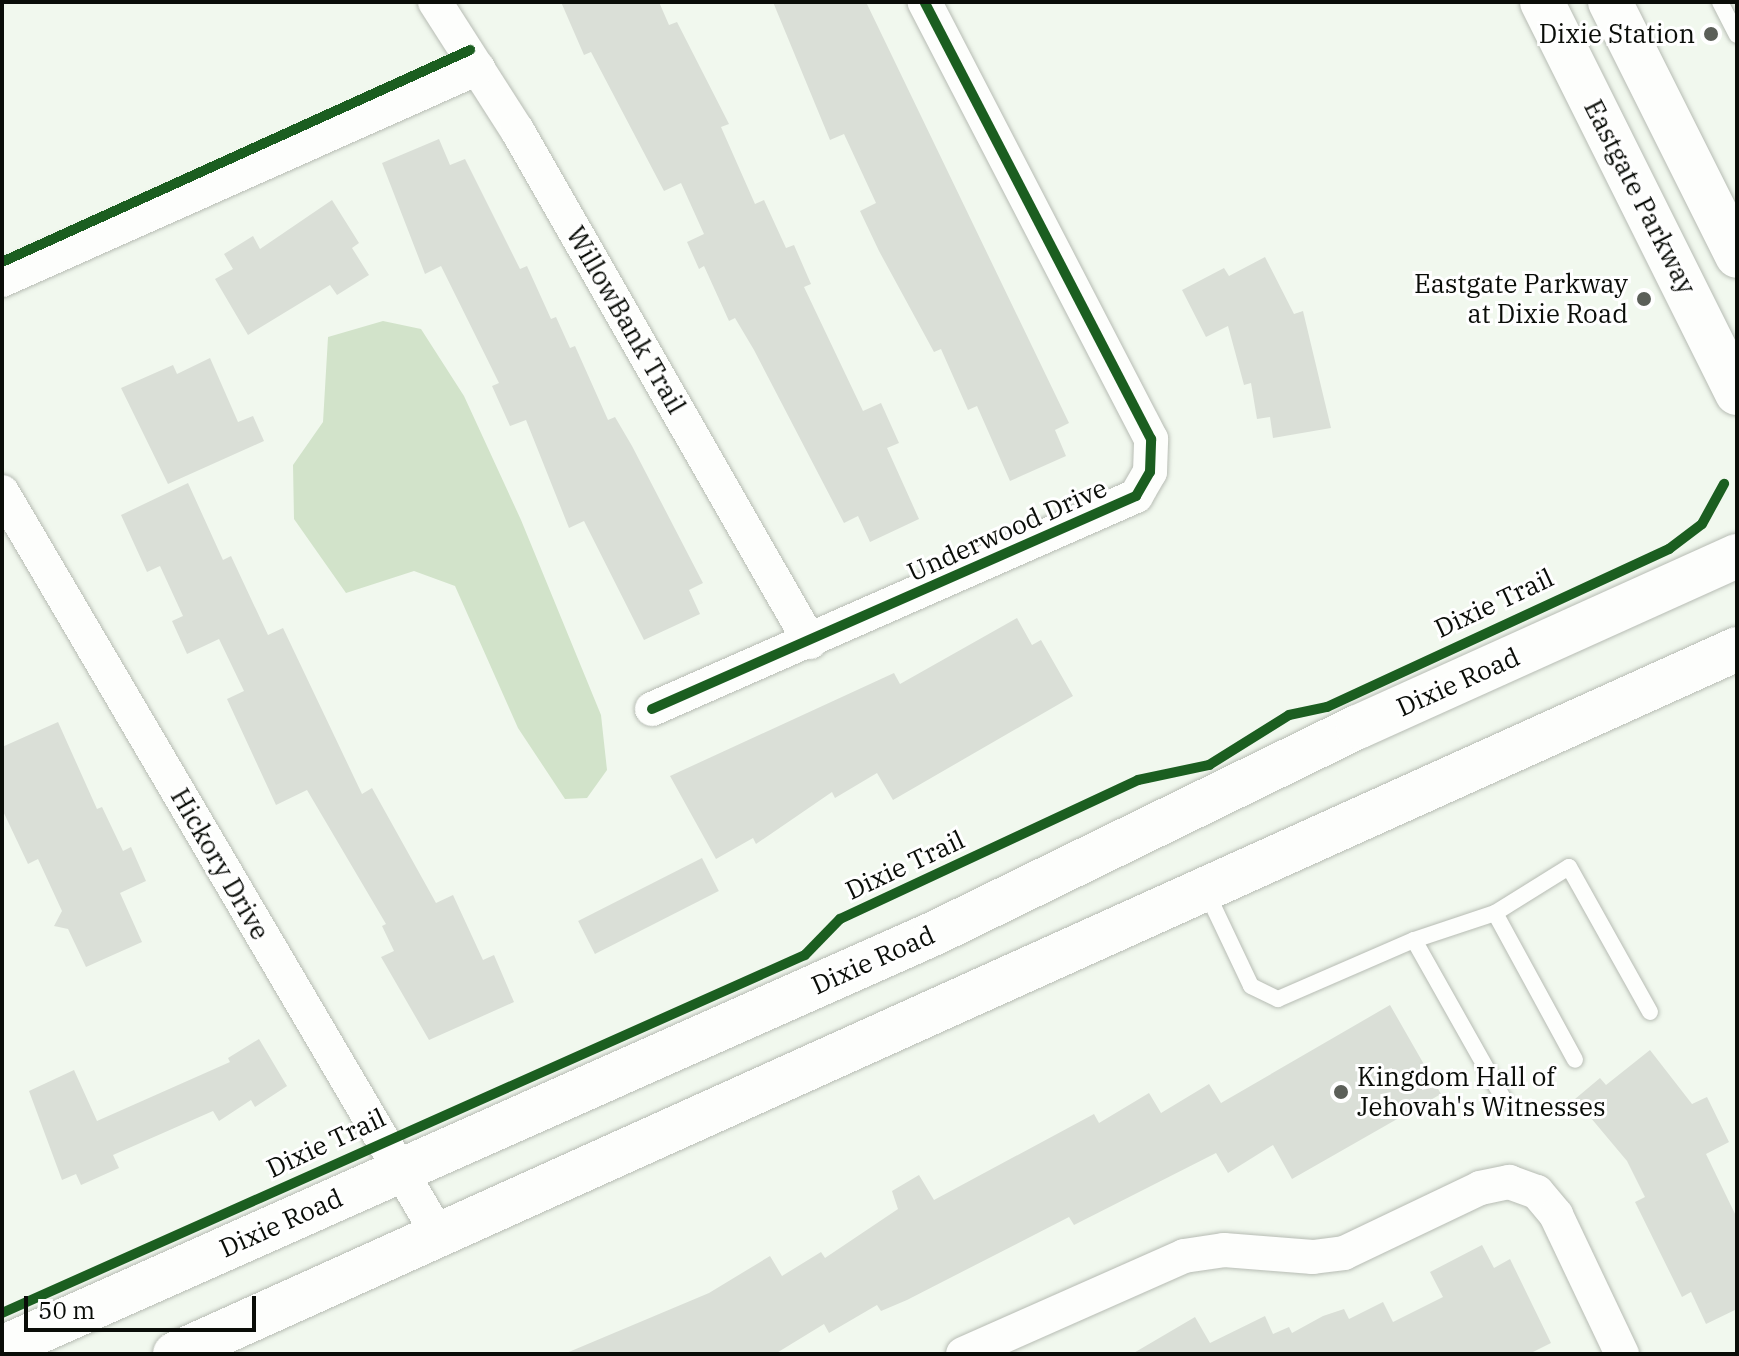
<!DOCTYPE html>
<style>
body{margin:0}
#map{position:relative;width:1739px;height:1356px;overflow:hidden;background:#f1f8ee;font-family:"IBM Plex Serif",serif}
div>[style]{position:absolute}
.green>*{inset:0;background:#d2e3ca}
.building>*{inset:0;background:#dadfd7;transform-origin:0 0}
.roads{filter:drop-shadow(0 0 2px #b7bcb4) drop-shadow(0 0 2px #b7bcb4)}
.lane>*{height:16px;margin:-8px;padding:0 8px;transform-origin:8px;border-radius:8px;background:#fdfefc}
.street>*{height:34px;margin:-17px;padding:0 17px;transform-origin:17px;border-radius:17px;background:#fdfefc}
.secondary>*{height:44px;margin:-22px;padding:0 22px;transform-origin:22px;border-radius:22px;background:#fdfefc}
.cycleway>*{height:10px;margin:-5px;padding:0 5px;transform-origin:5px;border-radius:5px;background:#1b5e20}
.dots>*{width:22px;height:22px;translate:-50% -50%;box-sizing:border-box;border:4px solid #fff;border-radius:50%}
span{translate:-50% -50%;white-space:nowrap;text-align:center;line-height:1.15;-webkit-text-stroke:6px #fff;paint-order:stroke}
.poi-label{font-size:26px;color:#0a0d08}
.right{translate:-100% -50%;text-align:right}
.left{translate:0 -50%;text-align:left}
.street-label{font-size:26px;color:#0a0d08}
.frame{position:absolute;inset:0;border:4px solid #0a0d08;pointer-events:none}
.scale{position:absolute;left:24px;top:1296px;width:232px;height:36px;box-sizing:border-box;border:4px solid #0a0d08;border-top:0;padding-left:10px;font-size:24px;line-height:28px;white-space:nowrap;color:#0a0d08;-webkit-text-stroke:6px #fff;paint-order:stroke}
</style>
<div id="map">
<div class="green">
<i style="clip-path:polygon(383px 321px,421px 329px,464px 396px,521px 520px,601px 715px,607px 770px,587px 798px,565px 799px,518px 728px,455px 586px,414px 571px,346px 593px,294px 519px,293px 465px,323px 422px,328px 337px)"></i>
</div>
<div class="building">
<i style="clip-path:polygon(561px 2px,659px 2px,669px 25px,677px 22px,729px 124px,721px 127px,755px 204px,764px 200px,786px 248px,794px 245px,811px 284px,804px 287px,863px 411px,881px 403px,899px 443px,887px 448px,919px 519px,870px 542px,858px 516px,844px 523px,754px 350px,735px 318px,729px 321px,704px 266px,699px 269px,687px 242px,704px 234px,681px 183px,664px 191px,591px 52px,584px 55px)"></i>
<i style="clip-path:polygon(773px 2px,866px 2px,1069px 423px,1055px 430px,1066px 456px,1010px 481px,977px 406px,968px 410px,941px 349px,934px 352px,879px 251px,860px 211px,876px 203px,844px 134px,830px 140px)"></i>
<i style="clip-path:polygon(439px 139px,450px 165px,465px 159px,520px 269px,527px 266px,551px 319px,556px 317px,570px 348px,575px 346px,608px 420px,615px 417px,632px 446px,703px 583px,689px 590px,700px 614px,644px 640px,584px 521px,569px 528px,526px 420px,510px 426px,492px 386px,499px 383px,441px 266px,425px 274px,382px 163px)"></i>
<i style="clip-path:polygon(332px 200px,359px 243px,352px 248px,369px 275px,337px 295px,330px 285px,248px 335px,215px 279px,233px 269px,224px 254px,253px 236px,260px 249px)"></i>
<i style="clip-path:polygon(1265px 257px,1294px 314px,1303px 311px,1331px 428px,1273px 438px,1270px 417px,1257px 419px,1251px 383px,1244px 385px,1228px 326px,1206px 337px,1182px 290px,1224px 268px,1229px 276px)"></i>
<i style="clip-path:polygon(210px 358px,238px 422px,253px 416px,264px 441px,168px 484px,121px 388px,173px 365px,177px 374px)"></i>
<i style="clip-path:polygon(188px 483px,223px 560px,231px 556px,268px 635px,283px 628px,362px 794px,372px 788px,436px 903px,453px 895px,483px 960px,494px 955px,514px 1002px,429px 1040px,381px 957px,394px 951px,382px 926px,386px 924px,307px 790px,276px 805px,227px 699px,244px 691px,219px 639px,187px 654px,172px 621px,183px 616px,160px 566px,147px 572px,121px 515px)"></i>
<i style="clip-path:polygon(1017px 618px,1032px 645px,1041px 640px,1073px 696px,893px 800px,877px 773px,835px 798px,832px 792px,756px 844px,753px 838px,716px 859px,670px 776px,894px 673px,900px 684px)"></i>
<i style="clip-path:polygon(58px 722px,97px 809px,102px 807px,123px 851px,131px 847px,146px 881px,120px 893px,142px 942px,86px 967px,68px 929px,54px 926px,62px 911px,38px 859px,28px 864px,2px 809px,2px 747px)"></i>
<i style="left:702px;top:858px;width:37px;height:139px;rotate:63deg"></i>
<i style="clip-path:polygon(1390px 1005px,1441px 1094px,1292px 1179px,1273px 1145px,1228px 1173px,1216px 1153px,1074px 1225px,1069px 1217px,907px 1300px,881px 1311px,877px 1305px,829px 1333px,824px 1324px,775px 1354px,564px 1354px,709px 1293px,770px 1256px,782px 1276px,821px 1252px,825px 1258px,898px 1209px,892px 1191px,919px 1175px,934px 1200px,1094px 1114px,1099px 1123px,1149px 1093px,1161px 1113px,1209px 1084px,1221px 1103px)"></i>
<i style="clip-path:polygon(259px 1039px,287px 1086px,255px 1107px,251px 1100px,219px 1121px,213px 1111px,113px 1155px,119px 1168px,81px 1185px,76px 1174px,62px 1180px,29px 1091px,74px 1070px,97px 1121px,230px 1062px,228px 1058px)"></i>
<i style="clip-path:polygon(1650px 1050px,1692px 1104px,1707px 1097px,1729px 1142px,1706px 1154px,1737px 1218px,1737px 1309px,1706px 1324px,1691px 1292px,1682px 1297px,1635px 1202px,1645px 1197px,1627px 1161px,1575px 1099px,1600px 1078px,1606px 1085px)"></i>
<i style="clip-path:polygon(1482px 1245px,1494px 1268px,1510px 1259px,1551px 1343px,1529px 1354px,1132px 1354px,1195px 1317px,1210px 1343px,1265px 1316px,1273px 1334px,1289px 1327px,1292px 1333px,1323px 1316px,1344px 1309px,1349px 1319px,1383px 1302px,1393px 1322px,1443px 1297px,1430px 1272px)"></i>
</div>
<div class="roads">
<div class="lane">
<i style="left:1720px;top:2px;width:37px;rotate:63deg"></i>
<i style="left:1205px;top:889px;width:107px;rotate:64.6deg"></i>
<i style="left:1251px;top:986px;width:30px;rotate:26deg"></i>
<i style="left:1278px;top:999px;width:148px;rotate:-23.5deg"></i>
<i style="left:1414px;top:940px;width:85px;rotate:-18.4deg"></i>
<i style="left:1495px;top:913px;width:87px;rotate:-31.9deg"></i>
<i style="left:1569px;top:867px;width:166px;rotate:60.8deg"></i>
<i style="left:1495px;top:913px;width:167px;rotate:61.4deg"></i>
<i style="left:1414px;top:940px;width:184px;rotate:60.6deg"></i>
</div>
<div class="street">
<i style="left:435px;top:2px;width:152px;rotate:57.4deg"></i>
<i style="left:517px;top:130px;width:590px;rotate:60.22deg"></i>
<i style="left:2px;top:280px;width:521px;rotate:-24.01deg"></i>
<i style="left:2px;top:492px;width:863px;rotate:59.57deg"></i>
<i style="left:652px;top:709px;width:529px;rotate:-23.75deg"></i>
<i style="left:1136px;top:496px;width:28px;rotate:-60deg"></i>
<i style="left:1150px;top:472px;width:33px;rotate:-88deg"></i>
<i style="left:1151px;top:439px;width:492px;rotate:-117.4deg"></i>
<i style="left:963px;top:1354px;width:242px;rotate:-23.9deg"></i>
<i style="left:1184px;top:1256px;width:40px;rotate:-8.5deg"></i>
<i style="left:1224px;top:1250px;width:89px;rotate:4.5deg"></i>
<i style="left:1313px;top:1257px;width:31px;rotate:-7deg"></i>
<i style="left:1344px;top:1253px;width:151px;rotate:-25.5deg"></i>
<i style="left:1480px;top:1188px;width:30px;rotate:-12deg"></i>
<i style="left:1509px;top:1182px;width:30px;rotate:20deg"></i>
<i style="left:1537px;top:1192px;width:30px;rotate:50deg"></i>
<i style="left:1556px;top:1215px;width:154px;rotate:64.6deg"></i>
</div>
<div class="secondary">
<i style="left:1542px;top:2px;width:437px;rotate:63.5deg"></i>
<i style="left:1610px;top:2px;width:284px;rotate:63.4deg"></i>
<i style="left:2px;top:1348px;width:1021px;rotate:-23.98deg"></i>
<i style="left:935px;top:933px;width:470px;rotate:-26deg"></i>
<i style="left:1358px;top:727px;width:416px;rotate:-24.3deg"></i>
<i style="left:175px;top:1354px;width:1714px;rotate:-24.29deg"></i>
</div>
</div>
<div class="cycleway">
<i style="left:2px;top:262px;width:514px;rotate:-24.37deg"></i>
<i style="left:652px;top:709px;width:529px;rotate:-23.75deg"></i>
<i style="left:1136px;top:496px;width:28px;rotate:-60deg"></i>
<i style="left:1150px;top:472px;width:33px;rotate:-88deg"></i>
<i style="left:1151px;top:439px;width:492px;rotate:-117.4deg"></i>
<i style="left:2px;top:1313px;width:879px;rotate:-24.03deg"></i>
<i style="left:805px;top:955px;width:50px;rotate:-45.8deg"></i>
<i style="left:840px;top:919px;width:329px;rotate:-25deg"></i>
<i style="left:1138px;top:780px;width:73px;rotate:-11.9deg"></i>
<i style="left:1209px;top:765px;width:94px;rotate:-32deg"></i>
<i style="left:1289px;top:715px;width:39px;rotate:-12deg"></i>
<i style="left:1327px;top:707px;width:377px;rotate:-24.8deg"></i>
<i style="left:1669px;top:549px;width:41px;rotate:-37.1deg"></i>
<i style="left:1702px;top:524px;width:46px;rotate:-61.2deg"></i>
</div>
<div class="dots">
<i style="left:1711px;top:34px;background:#5b5f58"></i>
<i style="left:1644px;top:299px;background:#5b5f58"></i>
<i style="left:1341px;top:1092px;background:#5b5f58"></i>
</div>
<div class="poi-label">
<span class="right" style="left:1695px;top:34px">Dixie Station</span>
<span class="right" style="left:1628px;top:299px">Eastgate Parkway<br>at Dixie Road</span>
<span class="left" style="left:1357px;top:1092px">Kingdom Hall of<br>Jehovah's Witnesses</span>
</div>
<div class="street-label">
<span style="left:1640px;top:197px;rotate:63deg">Eastgate Parkway</span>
<span style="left:626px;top:320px;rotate:60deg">WillowBank Trail</span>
<span style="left:1007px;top:530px;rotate:-24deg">Underwood Drive</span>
<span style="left:1494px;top:603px;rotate:-25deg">Dixie Trail</span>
<span style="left:1458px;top:682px;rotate:-24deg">Dixie Road</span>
<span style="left:220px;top:864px;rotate:60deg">Hickory Drive</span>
<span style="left:905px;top:865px;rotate:-25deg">Dixie Trail</span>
<span style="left:873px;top:960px;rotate:-24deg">Dixie Road</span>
<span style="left:326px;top:1143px;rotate:-25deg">Dixie Trail</span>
<span style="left:281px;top:1223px;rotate:-24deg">Dixie Road</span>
</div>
<div class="frame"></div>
<div class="scale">50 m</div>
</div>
